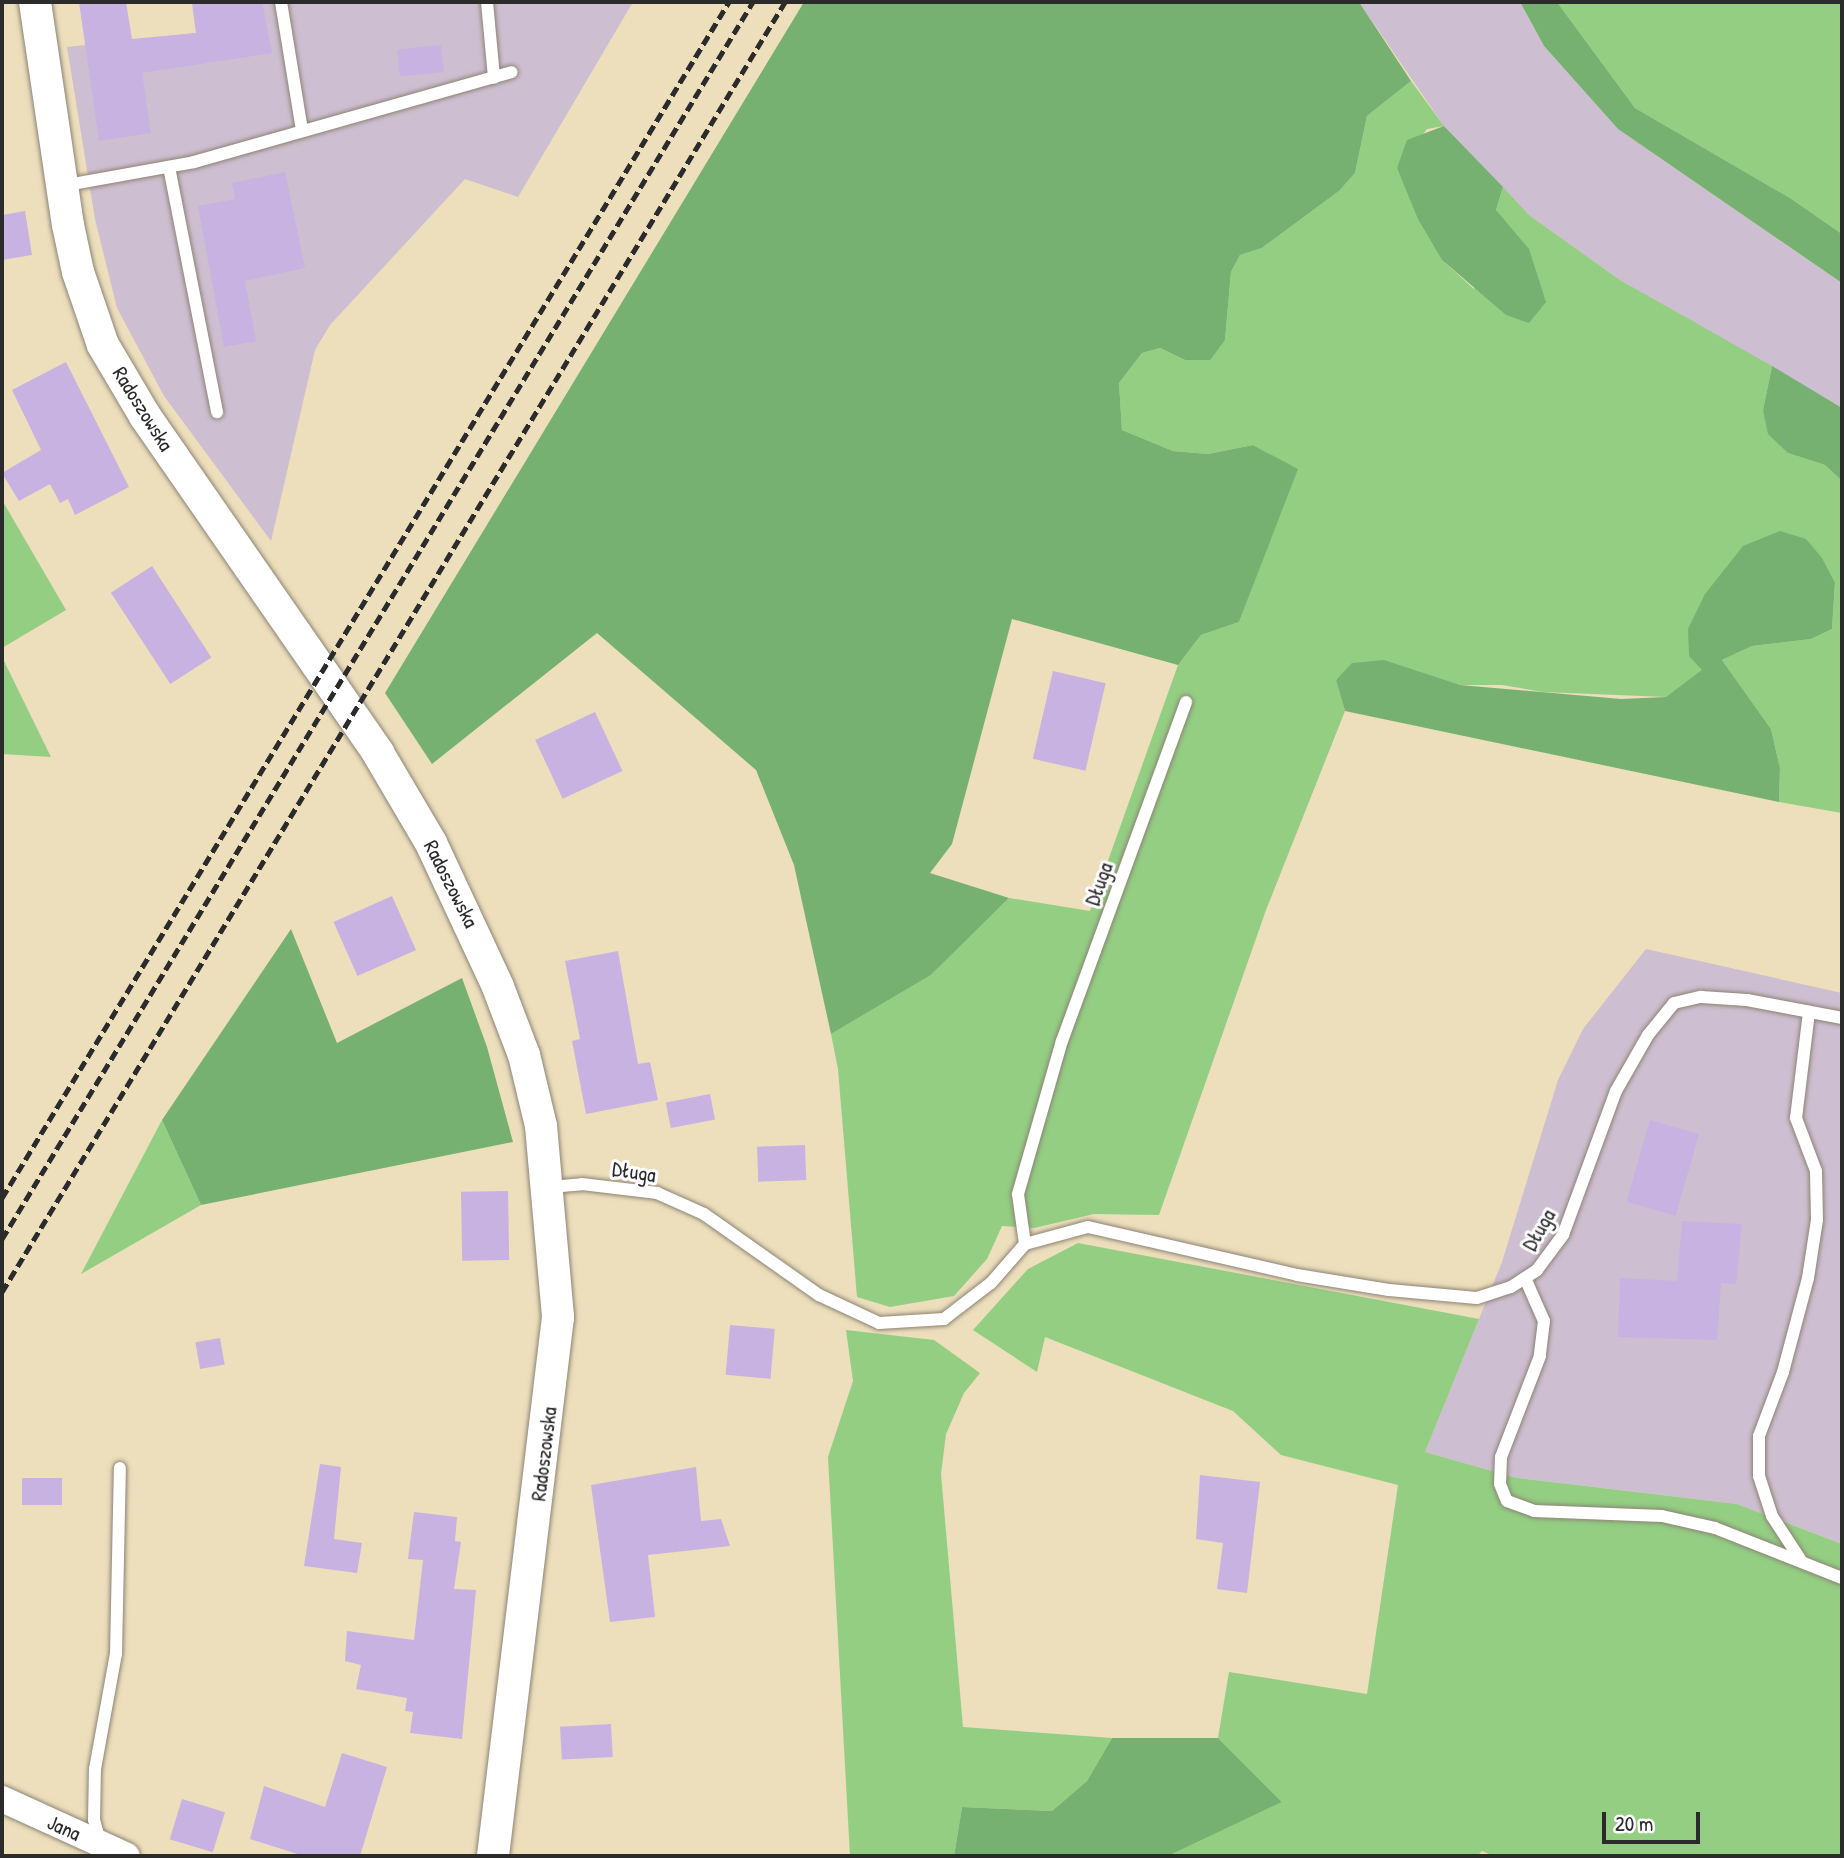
<!DOCTYPE html>
<meta charset="utf-8">
<style>
body{margin:0}
#map{position:relative;width:1844px;height:1858px;overflow:hidden;background:#eddebc;font-family:"Patrick Hand",sans-serif}
div>[style]{position:absolute}
.industrial>*{inset:0;background:#cebed1}
.green>*{inset:0;background:#93ce83}
.forest>*{inset:0;background:#76b171}
.building>*{inset:0;background:#c8b2e1;transform-origin:0 0}
.roads{filter:drop-shadow(0 0 2px #8c8474) drop-shadow(0 0 2px #8c8474)}
.service>*{height:12px;margin:-6px;padding:0 6px;transform-origin:6px;border-radius:6px;background:#fff}
.minor>*{height:26px;margin:-13px;padding:0 13px;transform-origin:13px;border-radius:13px;background:#fff}
.tertiary>*{height:32px;margin:-16px;padding:0 16px;transform-origin:16px;border-radius:16px;background:#fff}
.rail>*{height:5px;margin-top:-2.5px;transform-origin:0;background:repeating-linear-gradient(90deg,#2b2b2b 0 10px,transparent 0 15px)}
span{translate:-50% -50%;white-space:nowrap;text-align:center;line-height:1.15;-webkit-text-stroke:6px #fff;paint-order:stroke}
.street-label{font-size:21px;color:#2b2b2b}
.frame{position:absolute;inset:0;border:4px solid #2b2b2b;pointer-events:none}
.scale{position:absolute;left:1602px;top:1812px;width:98px;height:32px;box-sizing:border-box;border:4px solid #2b2b2b;border-top:0;padding-left:9px;font-size:21px;line-height:24px;white-space:nowrap;color:#2b2b2b;-webkit-text-stroke:5px #fff;paint-order:stroke}
</style>
<div id="map">
<div class="industrial">
<i style="clip-path:polygon(192px 2px,633px 2px,518px 197px,465px 179px,330px 325px,315px 350px,271px 541px,164px 396px,117px 308px,95px 219px,67px 47px,196px 33px)"></i>
<i style="clip-path:polygon(1359px 2px,1520px 2px,1544px 46px,1618px 129px,1842px 283px,1842px 408px,1620px 280px,1529px 215px,1444px 126px)"></i>
<i style="clip-path:polygon(1646px 949px,1842px 993px,1842px 1544px,1737px 1504px,1517px 1478px,1425px 1452px,1502px 1262px,1558px 1080px,1583px 1029px)"></i>
</div>
<div class="green">
<i style="clip-path:polygon(1557px 2px,1842px 2px,1842px 234px,1790px 198px,1635px 108px)"></i>
<i style="clip-path:polygon(1411px 81px,1444px 126px,1427px 129px,1397px 168px,1442px 260px,1474px 289px,1508px 227px,1496px 210px,1503px 187px,1529px 215px,1620px 280px,1772px 366px,1763px 410px,1788px 453px,1825px 465px,1842px 481px,1842px 813px,1779px 802px,1780px 768px,1771px 729px,1722px 660px,1752px 646px,1811px 639px,1832px 629px,1835px 583px,1666px 697px,1543px 692px,1502px 685px,1460px 685px,1428px 677px,1336px 679px,1345px 711px,1266px 910px,1159px 1215px,1094px 1214px,1034px 1228px,1002px 1226px,987px 1259px,954px 1296px,890px 1307px,857px 1297px,838px 1069px,831px 1034px,931px 975px,1009px 898px,1090px 911px,1178px 665px,1201px 635px,1239px 622px,1297px 469px,1253px 445px,1208px 454px,1173px 451px,1122px 430px,1119px 383px,1142px 353px,1160px 348px,1185px 360px,1225px 340px,1231px 272px,1240px 255px,1262px 248px,1339px 191px,1355px 173px,1367px 116px)"></i>
<i style="clip-path:polygon(2px 500px,66px 610px,2px 648px)"></i>
<i style="clip-path:polygon(2px 657px,51px 757px,2px 754px)"></i>
<i style="clip-path:polygon(162px 1120px,201px 1205px,81px 1274px)"></i>
<i style="clip-path:polygon(1078px 1243px,1479px 1319px,1425px 1452px,1517px 1478px,1737px 1504px,1842px 1544px,1842px 1856px,1494px 1856px,1482px 1851px,1477px 1856px,1168px 1856px,1282px 1802px,1218px 1738px,1229px 1672px,1367px 1694px,1398px 1485px,1281px 1455px,1233px 1411px,1045px 1337px,1037px 1372px,973px 1330px,1028px 1269px)"></i>
<i style="clip-path:polygon(846px 1330px,934px 1340px,980px 1373px,964px 1393px,946px 1434px,941px 1474px,963px 1727px,1112px 1738px,1087px 1781px,1052px 1811px,962px 1807px,954px 1856px,850px 1856px,828px 1457px,853px 1381px)"></i>
</div>
<div class="forest">
<i style="clip-path:polygon(804px 2px,1359px 2px,1411px 81px,1367px 116px,1355px 173px,1339px 191px,1262px 248px,1240px 255px,1231px 272px,1225px 340px,1210px 360px,1185px 360px,1160px 348px,1142px 353px,1119px 383px,1122px 430px,1173px 451px,1208px 454px,1253px 445px,1298px 469px,1239px 622px,1201px 635px,1178px 665px,1012px 619px,952px 844px,930px 873px,1009px 898px,931px 975px,831px 1034px,794px 865px,756px 770px,597px 633px,432px 764px,385px 693px)"></i>
<i style="clip-path:polygon(1520px 2px,1557px 2px,1635px 108px,1790px 198px,1842px 234px,1842px 283px,1618px 129px,1544px 46px)"></i>
<i style="clip-path:polygon(1444px 126px,1503px 187px,1496px 210px,1529px 249px,1546px 302px,1529px 323px,1506px 315px,1442px 260px,1418px 219px,1397px 168px,1407px 140px)"></i>
<i style="clip-path:polygon(1772px 366px,1842px 408px,1842px 481px,1825px 465px,1788px 453px,1768px 434px,1763px 410px)"></i>
<i style="clip-path:polygon(1780px 531px,1806px 539px,1822px 558px,1835px 583px,1832px 629px,1811px 639px,1752px 646px,1722px 660px,1771px 729px,1780px 768px,1779px 802px,1345px 711px,1336px 680px,1352px 663px,1384px 660px,1460px 685px,1621px 699px,1666px 697px,1702px 670px,1689px 656px,1688px 629px,1705px 594px,1743px 546px)"></i>
<i style="clip-path:polygon(291px 929px,337px 1043px,462px 978px,487px 1047px,513px 1142px,201px 1205px,162px 1120px)"></i>
<i style="clip-path:polygon(1112px 1738px,1218px 1738px,1282px 1802px,1168px 1856px,954px 1856px,962px 1807px,1052px 1811px,1087px 1781px)"></i>
</div>
<div class="building">
<i style="clip-path:polygon(79px 2px,126px 2px,132px 39px,196px 33px,192px 2px,262px 2px,272px 53px,142px 73px,151px 133px,99px 141px)"></i>
<i style="left:441px;top:45px;width:27px;height:44px;rotate:84deg"></i>
<i style="clip-path:polygon(285px 172px,305px 268px,245px 281px,256px 341px,224px 347px,198px 206px,235px 199px,232px 183px)"></i>
<i style="clip-path:polygon(25px 211px,32px 255px,2px 260px,2px 215px)"></i>
<i style="clip-path:polygon(66px 362px,129px 487px,75px 515px,68px 499px,60px 503px,50px 484px,19px 501px,2px 473px,41px 450px,12px 390px)"></i>
<i style="left:152px;top:566px;width:109px;height:49px;rotate:57deg"></i>
<i style="left:1053px;top:671px;width:54px;height:90px;rotate:13deg"></i>
<i style="left:595px;top:712px;width:65px;height:66px;rotate:65deg"></i>
<i style="left:392px;top:896px;width:59px;height:64px;rotate:66deg"></i>
<i style="clip-path:polygon(618px 951px,638px 1064px,650px 1062px,658px 1100px,586px 1114px,572px 1041px,580px 1039px,565px 961px)"></i>
<i style="left:710px;top:1094px;width:26px;height:45px;rotate:79deg"></i>
<i style="left:1650px;top:1120px;width:51px;height:85px;rotate:16deg"></i>
<i style="left:805px;top:1145px;width:35px;height:48px;rotate:88deg"></i>
<i style="left:508px;top:1191px;width:69px;height:47px;rotate:89deg"></i>
<i style="clip-path:polygon(1682px 1221px,1742px 1224px,1736px 1284px,1721px 1283px,1717px 1340px,1618px 1337px,1620px 1278px,1677px 1281px)"></i>
<i style="left:730px;top:1325px;width:45px;height:50px;rotate:5deg"></i>
<i style="left:220px;top:1338px;width:27px;height:25px;rotate:80deg"></i>
<i style="clip-path:polygon(320px 1464px,341px 1467px,334px 1539px,362px 1543px,357px 1573px,304px 1566px)"></i>
<i style="clip-path:polygon(696px 1467px,701px 1521px,721px 1519px,730px 1546px,648px 1555px,655px 1617px,610px 1622px,591px 1485px)"></i>
<i style="clip-path:polygon(1200px 1475px,1260px 1482px,1247px 1593px,1217px 1589px,1223px 1543px,1196px 1539px)"></i>
<i style="left:62px;top:1478px;width:27px;height:40px;rotate:90deg"></i>
<i style="clip-path:polygon(414px 1512px,457px 1517px,455px 1541px,461px 1542px,454px 1589px,476px 1590px,462px 1739px,410px 1733px,413px 1712px,405px 1711px,407px 1698px,356px 1689px,361px 1665px,345px 1661px,347px 1631px,414px 1640px,423px 1560px,408px 1559px)"></i>
<i style="left:611px;top:1724px;width:33px;height:51px;rotate:87deg"></i>
<i style="clip-path:polygon(342px 1753px,387px 1767px,360px 1856px,304px 1856px,250px 1839px,264px 1786px,325px 1807px)"></i>
<i style="left:182px;top:1799px;width:45px;height:42px;rotate:17deg"></i>
</div>
<div class="roads">
<div class="service">
<i style="left:281px;top:2px;width:130px;rotate:80.7deg"></i>
<i style="left:487px;top:2px;width:76px;rotate:84.7deg"></i>
<i style="left:169px;top:167px;width:250px;rotate:78.9deg"></i>
<i style="left:61px;top:186px;width:135px;rotate:-10.2deg"></i>
<i style="left:194px;top:162px;width:330px;rotate:-15.8deg"></i>
<i style="left:550px;top:1187px;width:32px;rotate:-5deg"></i>
<i style="left:582px;top:1184px;width:76px;rotate:6.8deg"></i>
<i style="left:657px;top:1193px;width:51px;rotate:24.1deg"></i>
<i style="left:704px;top:1214px;width:141px;rotate:35.2deg"></i>
<i style="left:819px;top:1295px;width:66px;rotate:25deg"></i>
<i style="left:879px;top:1323px;width:65px;rotate:-3.5deg"></i>
<i style="left:944px;top:1319px;width:59px;rotate:-37.5deg"></i>
<i style="left:991px;top:1283px;width:52px;rotate:-48.9deg"></i>
<i style="left:1025px;top:1244px;width:65px;rotate:-15.1deg"></i>
<i style="left:1088px;top:1227px;width:214px;rotate:12.9deg"></i>
<i style="left:1297px;top:1275px;width:93px;rotate:9.3deg"></i>
<i style="left:1389px;top:1290px;width:88px;rotate:5.2deg"></i>
<i style="left:1477px;top:1298px;width:36px;rotate:-18deg"></i>
<i style="left:1511px;top:1287px;width:31px;rotate:-33deg"></i>
<i style="left:1537px;top:1270px;width:44px;rotate:-53.4deg"></i>
<i style="left:1563px;top:1235px;width:153px;rotate:-69.8deg"></i>
<i style="left:1616px;top:1091px;width:64px;rotate:-60.3deg"></i>
<i style="left:1648px;top:1035px;width:41px;rotate:-50.9deg"></i>
<i style="left:1674px;top:1003px;width:28px;rotate:-13deg"></i>
<i style="left:1701px;top:997px;width:46px;rotate:3.7deg"></i>
<i style="left:1747px;top:1000px;width:97px;rotate:10.7deg"></i>
<i style="left:1025px;top:1244px;width:50px;rotate:-98deg"></i>
<i style="left:1018px;top:1194px;width:159px;rotate:-74deg"></i>
<i style="left:1062px;top:1041px;width:361px;rotate:-69.9deg"></i>
<i style="left:1525px;top:1278px;width:47px;rotate:66.2deg"></i>
<i style="left:1544px;top:1321px;width:35px;rotate:97deg"></i>
<i style="left:1540px;top:1356px;width:108px;rotate:111.1deg"></i>
<i style="left:1501px;top:1457px;width:27px;rotate:92deg"></i>
<i style="left:1500px;top:1484px;width:18px;rotate:68deg"></i>
<i style="left:1507px;top:1501px;width:29px;rotate:20deg"></i>
<i style="left:1534px;top:1511px;width:128px;rotate:2.2deg"></i>
<i style="left:1662px;top:1516px;width:54px;rotate:12.8deg"></i>
<i style="left:1715px;top:1528px;width:136px;rotate:21.5deg"></i>
<i style="left:1802px;top:1562px;width:55px;rotate:-123.1deg"></i>
<i style="left:1772px;top:1516px;width:42px;rotate:-108deg"></i>
<i style="left:1759px;top:1476px;width:40px;rotate:-90deg"></i>
<i style="left:1759px;top:1436px;width:68px;rotate:-69.4deg"></i>
<i style="left:1783px;top:1372px;width:97px;rotate:-75.1deg"></i>
<i style="left:1808px;top:1278px;width:59px;rotate:-81.2deg"></i>
<i style="left:1817px;top:1220px;width:49px;rotate:-91.2deg"></i>
<i style="left:1816px;top:1171px;width:57px;rotate:-110.7deg"></i>
<i style="left:1796px;top:1118px;width:107px;rotate:-83deg"></i>
<i style="left:100px;top:1842px;width:23px;rotate:-105deg"></i>
<i style="left:94px;top:1820px;width:51px;rotate:-88.9deg"></i>
<i style="left:95px;top:1769px;width:117px;rotate:-79.7deg"></i>
<i style="left:116px;top:1654px;width:186px;rotate:-88.8deg"></i>
</div>
<div class="minor">
<i style="left:2px;top:1799px;width:137px;rotate:24.5deg"></i>
</div>
<div class="tertiary">
<i style="left:35px;top:2px;width:225px;rotate:81.6deg"></i>
<i style="left:68px;top:225px;width:48px;rotate:78deg"></i>
<i style="left:78px;top:272px;width:77px;rotate:71.1deg"></i>
<i style="left:103px;top:345px;width:82px;rotate:59.4deg"></i>
<i style="left:145px;top:416px;width:410px;rotate:55.3deg"></i>
<i style="left:378px;top:753px;width:104px;rotate:59.5deg"></i>
<i style="left:431px;top:843px;width:159px;rotate:65deg"></i>
<i style="left:498px;top:987px;width:73px;rotate:69.1deg"></i>
<i style="left:524px;top:1055px;width:73px;rotate:76.5deg"></i>
<i style="left:541px;top:1126px;width:192px;rotate:84.9deg"></i>
<i style="left:558px;top:1317px;width:543px;rotate:96.88deg"></i>
</div>
</div>
<div class="rail">
<i style="left:2px;top:1198px;width:1400px;rotate:-58.71deg"></i>
<i style="left:2px;top:1239px;width:1447px;rotate:-58.74deg"></i>
<i style="left:2px;top:1292px;width:1509px;rotate:-58.74deg"></i>
</div>
<div class="street-label">
<span style="left:143px;top:409px;rotate:58deg">Radoszowska</span>
<span style="left:451px;top:884px;rotate:63deg">Radoszowska</span>
<span style="left:1099px;top:884px;rotate:-70deg">Długa</span>
<span style="left:634px;top:1172px;rotate:9deg">Długa</span>
<span style="left:1539px;top:1230px;rotate:-60deg">Długa</span>
<span style="left:544px;top:1454px;rotate:-83deg">Radoszowska</span>
<span style="left:64px;top:1828px;rotate:24deg">Jana</span>
</div>
<div class="frame"></div>
<div class="scale">20 m</div>
</div>
